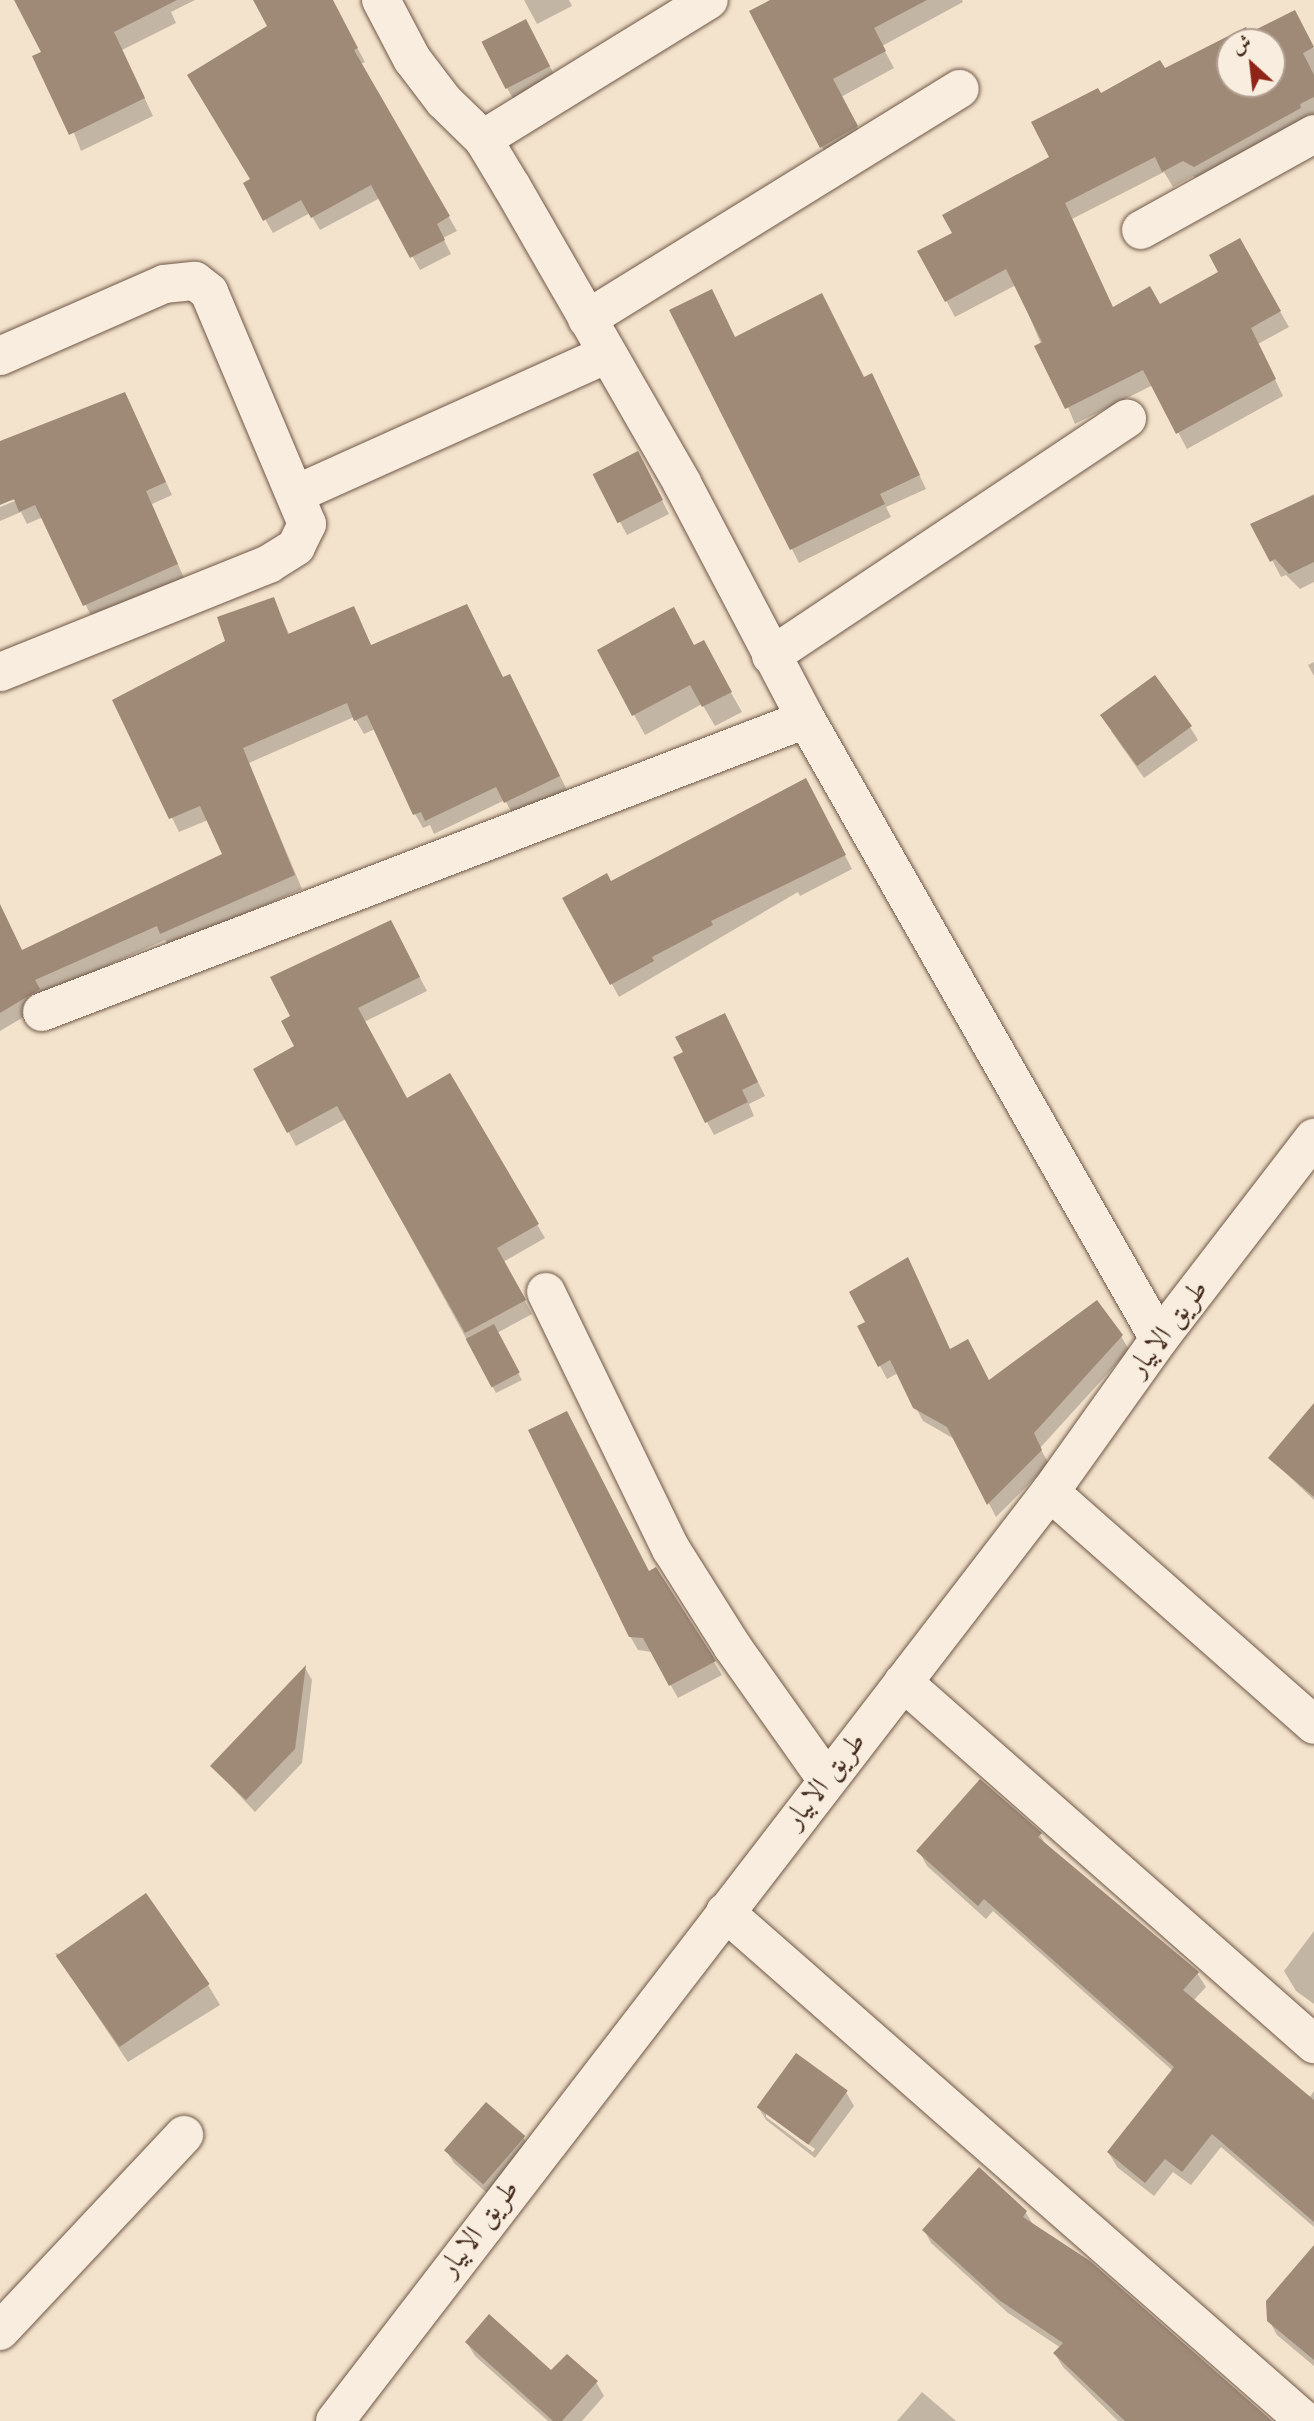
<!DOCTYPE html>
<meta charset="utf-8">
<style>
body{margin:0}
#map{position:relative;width:1314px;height:2421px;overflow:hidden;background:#f4e3cc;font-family:"Old Standard TT",Amiri,serif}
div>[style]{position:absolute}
.shadow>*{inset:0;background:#0003}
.building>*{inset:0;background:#9f8a78;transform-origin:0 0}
.roads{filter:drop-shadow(0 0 2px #6f5848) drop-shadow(0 0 2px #6f5848)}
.street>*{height:38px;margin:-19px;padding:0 19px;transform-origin:19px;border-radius:19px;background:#f8edde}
.secondary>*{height:38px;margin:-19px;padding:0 19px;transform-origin:19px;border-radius:19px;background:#f8edde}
span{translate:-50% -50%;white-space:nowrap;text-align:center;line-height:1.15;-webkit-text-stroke:5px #f8edde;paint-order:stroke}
.street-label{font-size:28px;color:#432a1c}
.north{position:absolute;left:1216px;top:28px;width:70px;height:70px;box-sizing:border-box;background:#f8edde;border:2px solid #b09f90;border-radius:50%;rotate:333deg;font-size:19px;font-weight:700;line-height:28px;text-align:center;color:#432a1c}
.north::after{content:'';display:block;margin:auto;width:24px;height:32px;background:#8f2418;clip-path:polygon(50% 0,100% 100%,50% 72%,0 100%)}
</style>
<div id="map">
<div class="shadow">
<i style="clip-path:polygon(16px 0,195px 0,171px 12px,176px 23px,122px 50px,153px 116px,81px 151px,43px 53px)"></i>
<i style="clip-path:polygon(278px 0,331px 0,365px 62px,361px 64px,457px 231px,443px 238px,451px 254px,420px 270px,380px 198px,320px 230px,310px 213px,273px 233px,245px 184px,252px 180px,270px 27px)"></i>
<i style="clip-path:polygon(524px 0,569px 0,572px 6px,537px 24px)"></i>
<i style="clip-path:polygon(774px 0,962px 0,963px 2px,882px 46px,894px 68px,841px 97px,866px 144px,831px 164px,751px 12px)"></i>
<i style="clip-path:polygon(evenodd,1303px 28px,1314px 49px,1314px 119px,1204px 182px,1193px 176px,1173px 187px,1164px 172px,1072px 219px,1113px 309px,1160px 306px,1221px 273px,1239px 240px,1289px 327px,1258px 344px,1283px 396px,1187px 449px,1153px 385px,1075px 424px,1016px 285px,955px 317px,920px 252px,954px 233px,1052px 158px,1100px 95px,1164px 70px,1245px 30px,1248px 35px,1303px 28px,1230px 42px,1272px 42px,1272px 84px,1230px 84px,1230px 42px)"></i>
<i style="clip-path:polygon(533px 34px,557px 80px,515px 102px,507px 88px)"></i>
<i style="clip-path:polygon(672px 311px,735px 339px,864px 379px,878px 388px,926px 489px,886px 507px,891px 517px,799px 563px)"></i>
<i style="clip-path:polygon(125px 394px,172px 495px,152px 504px,184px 578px,92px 618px,43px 517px,27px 524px,21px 512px,0 521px,0 507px,22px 498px,0 503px,0 443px)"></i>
<i style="clip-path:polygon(645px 467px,669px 514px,627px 535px,595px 475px)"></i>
<i style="clip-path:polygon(1314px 494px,1314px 582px,1300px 589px,1286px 575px,1281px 577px,1253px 524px)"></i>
<i style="clip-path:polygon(273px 599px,290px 636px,354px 609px,372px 647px,503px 679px,517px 690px,567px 790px,514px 817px,505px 800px,434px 834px,430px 825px,423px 828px,415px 814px,375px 729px,364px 734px,354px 717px,249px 763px,302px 889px,170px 947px,165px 940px,42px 995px,46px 1004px,0 1031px,0 963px,224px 855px,208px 820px,179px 832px,114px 701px,228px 642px)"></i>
<i style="clip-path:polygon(694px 647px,714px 663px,742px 712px,715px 726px,702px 704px,645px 735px,599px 651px)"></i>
<i style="clip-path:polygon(1314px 662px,1314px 676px,1308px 665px)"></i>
<i style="clip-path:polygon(1190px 727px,1198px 740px,1144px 778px,1111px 731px)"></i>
<i style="clip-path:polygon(813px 794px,852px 869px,800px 896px,798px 892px,619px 997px,565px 899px,611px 884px)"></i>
<i style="clip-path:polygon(398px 936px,427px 991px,364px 1022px,407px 1100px,449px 1075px,545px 1238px,503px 1262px,532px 1314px,497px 1333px,522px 1380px,496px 1393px,346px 1119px,296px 1146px,255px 1069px,296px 1047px)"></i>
<i style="clip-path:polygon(732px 1029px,765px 1096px,749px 1104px,754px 1116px,714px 1135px,707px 1122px)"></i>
<i style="clip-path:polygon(859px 1327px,951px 1350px,989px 1383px,1121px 1336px,1129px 1350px,1040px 1448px,1049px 1464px,996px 1517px,956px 1440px,923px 1421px,898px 1373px,887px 1379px)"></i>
<i style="clip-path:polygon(1314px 1410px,1314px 1500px,1270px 1458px)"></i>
<i style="clip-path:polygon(656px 1569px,722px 1675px,678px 1698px,652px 1652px,638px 1650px,630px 1636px,649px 1573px)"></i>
<i style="clip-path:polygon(305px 1668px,312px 1680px,302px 1763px,255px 1812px,212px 1766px)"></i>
<i style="clip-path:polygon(1040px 1835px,1048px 1848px,1197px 1973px,1206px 1987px,1193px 2001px,1309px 2098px,1314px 2091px,1314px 2227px,1221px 2147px,1191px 2185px,1173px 2172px,1154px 2196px,1117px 2167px,1109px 2153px,1173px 2071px,993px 1911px,986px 1919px,927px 1866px,919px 1851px)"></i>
<i style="clip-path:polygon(1314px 1931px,1314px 2004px,1296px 1991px,1284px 1971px)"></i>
<i style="clip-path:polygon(55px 1953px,208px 1985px,220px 2005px,128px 2062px)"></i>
<i style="clip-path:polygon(evenodd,846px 2092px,854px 2106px,815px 2158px,766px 2120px,758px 2107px,846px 2092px,766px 2113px,815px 2149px,813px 2152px,766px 2117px,766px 2113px)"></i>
<i style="clip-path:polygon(523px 2137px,531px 2150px,490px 2196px,454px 2163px,446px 2150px)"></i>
<i style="clip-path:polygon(979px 2170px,1026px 2213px,1034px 2226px,1269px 2421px,1118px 2421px,1063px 2367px,1055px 2354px,1061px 2348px,1008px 2313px,931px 2243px,924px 2230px)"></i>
<i style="clip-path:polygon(1314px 2248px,1314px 2366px,1277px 2335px,1269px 2320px)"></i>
<i style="clip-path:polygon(467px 2343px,551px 2372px,596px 2382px,604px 2396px,582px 2421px,548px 2421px,475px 2356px)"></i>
<i style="clip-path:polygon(922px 2392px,956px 2421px,897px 2421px)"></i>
</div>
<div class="building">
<i style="clip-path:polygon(14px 0,177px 0,114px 32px,145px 98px,69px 135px,32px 56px,41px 52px)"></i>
<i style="clip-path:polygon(253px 0,333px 0,358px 48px,354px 50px,450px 216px,437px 224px,445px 240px,410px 258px,371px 185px,311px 218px,301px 200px,263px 221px,243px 183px,250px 179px,187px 75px,267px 26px)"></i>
<i style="clip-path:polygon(770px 0,927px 0,874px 28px,886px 51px,833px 79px,858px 126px,820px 148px,749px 11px)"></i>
<i style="clip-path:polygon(evenodd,1295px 10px,1314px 47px,1303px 53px,1314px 75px,1314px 97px,1300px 104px,1301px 108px,1194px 167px,1183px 161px,1162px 172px,1155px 157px,1065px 203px,1113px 307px,1150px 286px,1160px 304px,1218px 272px,1209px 255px,1240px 238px,1281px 311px,1251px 328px,1276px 379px,1176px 434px,1143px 370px,1065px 409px,1034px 346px,1042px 342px,1006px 269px,945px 302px,917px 251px,952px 233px,942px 215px,1049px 157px,1031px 122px,1098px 88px,1101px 93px,1160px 60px,1165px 68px,1246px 27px,1249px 33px,1295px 10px,1230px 42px,1272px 42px,1272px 84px,1230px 84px,1230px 42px)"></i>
<i style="left:526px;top:19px;width:53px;height:50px;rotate:63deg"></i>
<i style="clip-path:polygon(712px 289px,735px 337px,822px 293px,864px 377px,872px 373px,920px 475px,880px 494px,885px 504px,790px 550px,669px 310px)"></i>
<i style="clip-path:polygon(125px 392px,166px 482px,146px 491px,178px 564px,83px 606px,35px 505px,19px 512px,14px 499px,0 505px,0 441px)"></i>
<i style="left:638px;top:451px;width:55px;height:51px;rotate:63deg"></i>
<i style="clip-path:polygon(1314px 495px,1314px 562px,1289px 574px,1275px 559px,1270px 562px,1250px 524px)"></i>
<i style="clip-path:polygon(274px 597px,288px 634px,354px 606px,371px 645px,467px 604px,503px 677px,510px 674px,560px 776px,504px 803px,496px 787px,425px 821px,421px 812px,413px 815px,367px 715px,354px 721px,347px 703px,243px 748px,295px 875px,160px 934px,157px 926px,35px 980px,40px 989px,0 1013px,0 904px,22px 950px,222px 854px,200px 806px,169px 819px,112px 700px,225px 641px,217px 617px)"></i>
<i style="clip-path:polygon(674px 607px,694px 645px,704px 640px,732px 692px,702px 707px,690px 685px,632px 716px,597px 650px)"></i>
<i style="left:1155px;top:675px;width:63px;height:68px;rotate:54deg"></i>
<i style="clip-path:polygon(806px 778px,846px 855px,711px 921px,713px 925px,652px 957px,654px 961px,610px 985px,562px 898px,607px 873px,611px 881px)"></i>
<i style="clip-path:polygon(391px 920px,420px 977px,358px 1008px,407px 1098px,450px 1073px,539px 1224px,497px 1248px,526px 1300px,465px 1333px,337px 1106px,287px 1133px,253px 1069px,294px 1046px,281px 1021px,290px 1016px,270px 977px)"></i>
<i style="clip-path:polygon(725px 1013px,758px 1082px,742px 1090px,748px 1102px,705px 1123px,673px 1057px,683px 1052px,675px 1037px)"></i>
<i style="clip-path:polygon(908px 1257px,950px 1349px,968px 1339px,989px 1380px,1097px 1300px,1123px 1335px,1034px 1433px,1042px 1450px,987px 1505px,947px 1427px,913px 1408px,890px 1360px,878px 1367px,857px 1326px,865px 1322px,849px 1292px)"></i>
<i style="left:494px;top:1324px;width:55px;height:32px;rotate:62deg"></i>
<i style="clip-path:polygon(1314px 1403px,1314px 1497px,1268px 1458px)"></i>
<i style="clip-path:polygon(567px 1411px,649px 1571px,656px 1567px,716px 1661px,669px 1686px,643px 1638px,629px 1637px,528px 1430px)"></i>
<i style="clip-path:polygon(306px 1665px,295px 1749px,246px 1800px,210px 1766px)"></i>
<i style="clip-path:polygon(980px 1779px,1042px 1833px,1038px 1837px,1199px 1972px,1183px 1990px,1314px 2100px,1314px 2222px,1212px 2134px,1182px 2172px,1165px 2159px,1145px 2183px,1107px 2152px,1174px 2067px,984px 1899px,978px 1906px,916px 1851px)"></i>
<i style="left:146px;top:1893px;width:111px;height:110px;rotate:55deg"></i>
<i style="left:796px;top:2053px;width:64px;height:67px;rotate:36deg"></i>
<i style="left:486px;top:2102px;width:52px;height:64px;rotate:41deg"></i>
<i style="clip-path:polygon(979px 2167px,1027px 2211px,1023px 2217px,1090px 2261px,1272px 2421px,1125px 2421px,1053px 2353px,1063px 2343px,999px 2300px,922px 2230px)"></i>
<i style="clip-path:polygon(1314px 2245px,1314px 2360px,1267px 2321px,1266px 2301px)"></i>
<i style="clip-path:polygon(489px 2314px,551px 2370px,567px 2354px,598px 2381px,562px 2421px,553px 2421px,465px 2342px)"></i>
</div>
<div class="roads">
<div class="street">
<i style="left:381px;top:0;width:67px;rotate:62.3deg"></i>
<i style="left:412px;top:59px;width:53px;rotate:52.7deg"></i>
<i style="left:444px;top:101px;width:54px;rotate:44.3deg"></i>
<i style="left:483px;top:139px;width:56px;rotate:58.9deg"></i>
<i style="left:512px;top:187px;width:341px;rotate:60.1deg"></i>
<i style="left:682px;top:483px;width:267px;rotate:62.3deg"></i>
<i style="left:806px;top:719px;width:713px;rotate:60.34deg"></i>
<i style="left:483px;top:139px;width:265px;rotate:-31.6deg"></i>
<i style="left:1141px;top:230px;width:198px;rotate:-29deg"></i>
<i style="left:587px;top:319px;width:438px;rotate:-31.7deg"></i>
<i style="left:0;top:356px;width:179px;rotate:-23.7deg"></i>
<i style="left:164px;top:284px;width:31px;rotate:-6deg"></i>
<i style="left:195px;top:281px;width:18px;rotate:38deg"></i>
<i style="left:209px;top:292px;width:252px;rotate:67.1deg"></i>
<i style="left:307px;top:524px;width:25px;rotate:116deg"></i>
<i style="left:296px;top:547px;width:32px;rotate:148deg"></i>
<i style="left:269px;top:564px;width:290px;rotate:158.1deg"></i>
<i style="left:296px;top:494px;width:341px;rotate:-24.2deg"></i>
<i style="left:771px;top:656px;width:428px;rotate:-33.7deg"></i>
<i style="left:42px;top:1012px;width:818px;rotate:-20.98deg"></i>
<i style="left:546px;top:1292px;width:286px;rotate:64.1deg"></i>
<i style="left:671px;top:1549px;width:115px;rotate:57.8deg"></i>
<i style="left:732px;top:1646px;width:163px;rotate:54.7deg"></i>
<i style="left:1050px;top:1492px;width:352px;rotate:41.4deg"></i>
<i style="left:903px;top:1682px;width:548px;rotate:41.37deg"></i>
<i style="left:725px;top:1912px;width:772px;rotate:41.27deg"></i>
<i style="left:0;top:2331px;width:269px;rotate:-46.8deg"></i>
</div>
<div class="secondary">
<i style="left:335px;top:2421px;width:1172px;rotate:-52.42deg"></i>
<i style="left:1050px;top:1492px;width:188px;rotate:-54.5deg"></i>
<i style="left:1159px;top:1339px;width:254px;rotate:-52.4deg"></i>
</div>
</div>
<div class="street-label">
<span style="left:1169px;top:1329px;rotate:-53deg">طريق الابيار</span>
<span style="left:826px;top:1781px;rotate:-52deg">طريق الابيار</span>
<span style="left:480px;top:2229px;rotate:-53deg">طريق الابيار</span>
</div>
<div class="north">ش</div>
</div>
